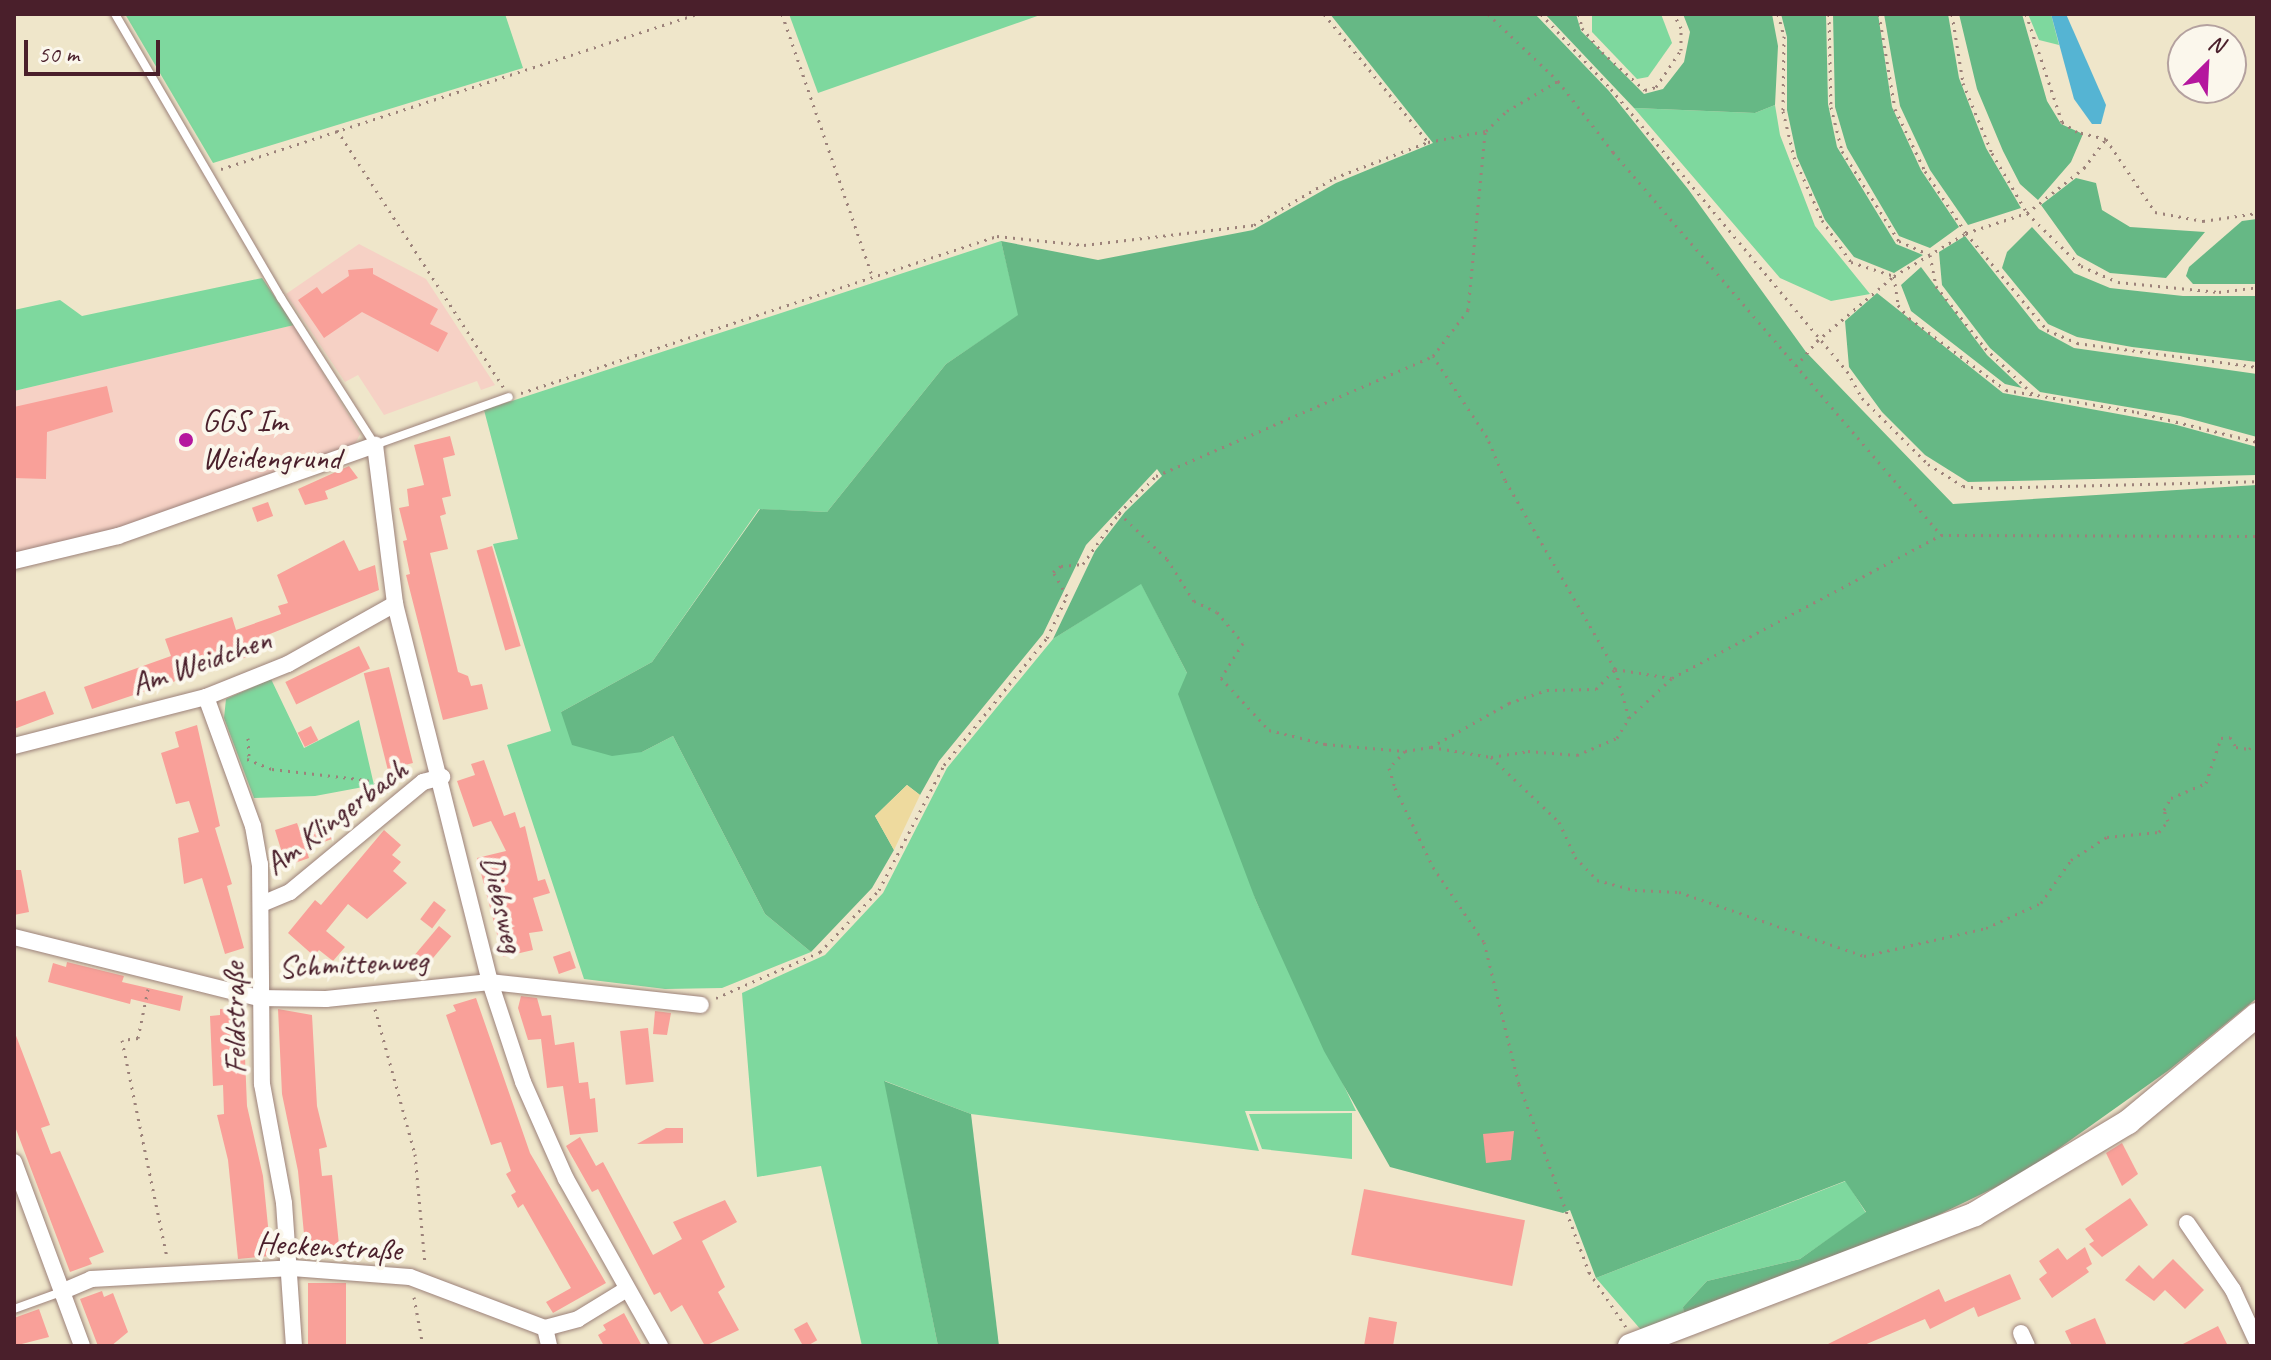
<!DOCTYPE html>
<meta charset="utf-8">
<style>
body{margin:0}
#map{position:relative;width:2271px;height:1360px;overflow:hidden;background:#efe6ca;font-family:Caveat,sans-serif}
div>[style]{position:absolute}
.built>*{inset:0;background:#f6d1c5}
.green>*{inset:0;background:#7ed89e}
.forest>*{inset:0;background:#66b885}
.sand>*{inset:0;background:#eeda9e}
.water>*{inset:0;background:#55b4d3}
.building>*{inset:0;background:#f9a099;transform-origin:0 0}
.path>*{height:3px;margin-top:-1.5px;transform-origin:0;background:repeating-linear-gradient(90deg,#9c827a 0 2px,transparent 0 8px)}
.roads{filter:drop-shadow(0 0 2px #9c827a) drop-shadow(0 0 2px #9c827a)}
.lane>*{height:8px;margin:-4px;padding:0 4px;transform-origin:4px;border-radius:4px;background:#fff}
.street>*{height:16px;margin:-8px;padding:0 8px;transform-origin:8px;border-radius:8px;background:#fff}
.secondary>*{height:24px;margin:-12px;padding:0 12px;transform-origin:12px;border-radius:12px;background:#fff}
.dots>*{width:22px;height:22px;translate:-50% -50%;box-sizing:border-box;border:4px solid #fbf7ec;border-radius:50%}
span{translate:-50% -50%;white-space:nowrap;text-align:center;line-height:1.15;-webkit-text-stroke:8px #fbf7ec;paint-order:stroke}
.poi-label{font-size:32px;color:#4a1f2b}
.left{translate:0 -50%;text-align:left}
.street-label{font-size:32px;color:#4a1f2b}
.frame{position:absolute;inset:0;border:16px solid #4a1f2b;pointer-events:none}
.north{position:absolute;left:2167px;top:24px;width:80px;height:80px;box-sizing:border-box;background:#fbf7ec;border:2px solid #b4a19f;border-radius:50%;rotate:24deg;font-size:22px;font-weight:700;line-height:32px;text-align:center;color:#4a1f2b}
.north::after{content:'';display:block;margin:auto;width:28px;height:36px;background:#b5179e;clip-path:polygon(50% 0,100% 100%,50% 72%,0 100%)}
.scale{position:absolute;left:24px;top:40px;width:136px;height:36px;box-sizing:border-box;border:4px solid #4a1f2b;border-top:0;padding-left:10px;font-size:24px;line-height:28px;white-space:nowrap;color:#4a1f2b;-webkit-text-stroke:6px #fbf7ec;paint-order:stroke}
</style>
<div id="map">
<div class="built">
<i style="clip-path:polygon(359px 244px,426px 279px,495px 385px,481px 390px,477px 381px,384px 415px,358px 375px,345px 382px,286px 294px)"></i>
<i style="clip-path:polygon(294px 325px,360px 434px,354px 446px,123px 529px,14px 553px,14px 391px)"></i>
</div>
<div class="green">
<i style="clip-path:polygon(125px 14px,505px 14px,523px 68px,213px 163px)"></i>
<i style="clip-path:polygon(789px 14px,1043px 14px,818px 93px)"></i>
<i style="clip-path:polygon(1592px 14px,1661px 14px,1672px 43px,1648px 77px,1637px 79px,1592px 32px)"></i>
<i style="clip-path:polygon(2028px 14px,2051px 14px,2059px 45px,2039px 40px)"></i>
<i style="clip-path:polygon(1775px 105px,1780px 135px,1815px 226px,1870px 294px,1831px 301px,1780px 278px,1634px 108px,1755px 113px)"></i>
<i style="clip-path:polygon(1001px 241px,1019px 315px,946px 364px,827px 512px,759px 509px,652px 662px,561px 712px,642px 752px,673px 736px,765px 914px,811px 952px,722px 988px,665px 989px,584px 979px,507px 745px,551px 731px,493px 544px,518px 539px,484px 410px)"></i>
<i style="clip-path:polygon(262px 278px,294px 325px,14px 391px,14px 310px,60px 300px,82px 316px)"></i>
<i style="clip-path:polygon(1141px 583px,1187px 673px,1256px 901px,1356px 1111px,1245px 1111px,1259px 1151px,971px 1114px,885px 1081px,938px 1346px,862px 1346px,821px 1166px,757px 1177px,742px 993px,825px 955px,883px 893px,947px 768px,1053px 639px)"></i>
<i style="clip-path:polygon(271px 679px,304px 748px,359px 720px,374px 785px,315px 796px,254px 798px,224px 718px,226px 699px)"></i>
<i style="clip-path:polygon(1352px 1113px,1352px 1159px,1262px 1149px,1249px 1114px)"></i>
<i style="clip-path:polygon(1846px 1181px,1866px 1213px,1800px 1259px,1707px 1281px,1683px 1307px,1684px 1316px,1642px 1331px,1596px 1278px)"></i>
</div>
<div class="forest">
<i style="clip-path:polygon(1330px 14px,1535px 14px,1609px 91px,1688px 189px,1806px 352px,1953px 504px,2257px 485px,2257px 998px,2169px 1070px,2023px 1174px,1899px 1234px,1684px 1316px,1683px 1307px,1707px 1281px,1800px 1259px,1866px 1212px,1845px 1181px,1596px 1278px,1570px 1210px,1563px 1213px,1390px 1167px,1324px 1051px,1256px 901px,1178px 694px,1187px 673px,1141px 584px,1053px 639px,1095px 551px,1125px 512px,1162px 476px,1157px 469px,1086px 545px,1043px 634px,939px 761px,920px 795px,907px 785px,875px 816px,894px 850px,872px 888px,811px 952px,765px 914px,673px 736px,642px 752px,612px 756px,572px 745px,561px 712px,652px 662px,760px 509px,827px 512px,946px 364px,1018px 315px,1001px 241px,1098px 260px,1253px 230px,1336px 183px,1433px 143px)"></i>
<i style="clip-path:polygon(1545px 14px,1576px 14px,1581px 31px,1644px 94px,1663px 89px,1684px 62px,1690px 32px,1683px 14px,1772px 14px,1778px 46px,1775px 105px,1755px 113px,1634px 108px)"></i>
<i style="clip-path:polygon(1781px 14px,1826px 14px,1828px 104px,1837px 147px,1896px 244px,1923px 255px,1894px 273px,1854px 257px,1825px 220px,1797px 157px,1787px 110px,1787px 37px)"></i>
<i style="clip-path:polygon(1833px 14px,1878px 14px,1892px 107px,1921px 170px,1959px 227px,1930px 248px,1899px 236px,1847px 148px,1835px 107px)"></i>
<i style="clip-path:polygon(1884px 14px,1948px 14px,1959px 78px,1986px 148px,2021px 208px,1968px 225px,1930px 170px,1900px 106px)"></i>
<i style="clip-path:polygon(1959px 14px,2022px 14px,2047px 101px,2061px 124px,2083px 134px,2071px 162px,2038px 200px,2020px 184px,2003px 151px,1977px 89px)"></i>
<i style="clip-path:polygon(2076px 178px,2096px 183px,2102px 210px,2130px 227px,2205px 232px,2166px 278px,2110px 273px,2077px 255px,2041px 205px)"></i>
<i style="clip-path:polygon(2257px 219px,2257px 284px,2193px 284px,2186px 276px,2189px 267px,2242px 221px)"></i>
<i style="clip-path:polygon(2032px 227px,2074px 273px,2110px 288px,2183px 296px,2257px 296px,2257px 362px,2132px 347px,2077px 337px,2048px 324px,2002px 268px,2007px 252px)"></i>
<i style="clip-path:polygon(1965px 236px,2039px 329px,2074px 348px,2257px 374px,2257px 437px,2180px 416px,2040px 392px,1990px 348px,1942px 285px,1939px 252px)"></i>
<i style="clip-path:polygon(1921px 267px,1987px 355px,2022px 388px,2005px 384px,1911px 311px,1901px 285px)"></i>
<i style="clip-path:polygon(1877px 293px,2003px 393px,2173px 424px,2257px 447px,2257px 475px,1968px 482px,1925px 455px,1882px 412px,1849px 367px,1845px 321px)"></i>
<i style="clip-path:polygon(884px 1081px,971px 1114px,999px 1346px,938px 1346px)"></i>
</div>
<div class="sand">
<i style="clip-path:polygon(907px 785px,920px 795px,894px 850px,875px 816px)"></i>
</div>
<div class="water">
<i style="clip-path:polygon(2051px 14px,2066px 14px,2106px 105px,2101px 124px,2092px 124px,2074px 99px)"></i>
</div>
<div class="building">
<i style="clip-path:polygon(373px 268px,373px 274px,438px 309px,430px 324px,448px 333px,438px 352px,362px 312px,324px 338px,298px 300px,317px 287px,322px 294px,349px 276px,348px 270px)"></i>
<i style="clip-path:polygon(107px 386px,113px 412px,47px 432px,46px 479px,14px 478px,14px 407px)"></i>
<i style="clip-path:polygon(450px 436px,455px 455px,443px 458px,451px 496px,442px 498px,446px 514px,440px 516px,448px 549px,430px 553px,458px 672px,468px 676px,471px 686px,482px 684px,488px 709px,443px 720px,406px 575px,410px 574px,403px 541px,407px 540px,399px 508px,409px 506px,407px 489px,424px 485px,414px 445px)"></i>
<i style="clip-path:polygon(349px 466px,358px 478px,325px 491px,328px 499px,305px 505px,298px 489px)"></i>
<i style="left:268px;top:502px;width:15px;height:17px;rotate:70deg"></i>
<i style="clip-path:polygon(344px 540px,359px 571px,375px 565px,379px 590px,265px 636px,262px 652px,92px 709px,84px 687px,171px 656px,165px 639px,232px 617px,236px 630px,281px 614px,278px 606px,288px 603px,277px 575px)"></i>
<i style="left:492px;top:546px;width:104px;height:16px;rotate:74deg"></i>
<i style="left:359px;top:646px;width:25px;height:82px;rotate:64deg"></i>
<i style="left:389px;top:667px;width:99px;height:26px;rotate:76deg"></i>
<i style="clip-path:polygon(45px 691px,54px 714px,14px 729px,14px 702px)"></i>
<i style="clip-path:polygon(197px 725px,220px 826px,215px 828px,232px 884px,227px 886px,244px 948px,225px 954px,202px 878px,184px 884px,178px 838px,199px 832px,189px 801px,176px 804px,161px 753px,179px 747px,175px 732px)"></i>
<i style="left:311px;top:726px;width:16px;height:15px;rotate:63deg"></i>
<i style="clip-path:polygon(484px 760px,504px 816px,515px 812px,520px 828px,525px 826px,538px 881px,545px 879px,550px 893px,533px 898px,543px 931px,529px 933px,533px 950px,503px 957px,477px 858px,506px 851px,491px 821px,473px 827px,457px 781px,475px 775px,471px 764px)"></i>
<i style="clip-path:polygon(297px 823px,301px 834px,327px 825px,332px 839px,306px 848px,309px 858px,286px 866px,275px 830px)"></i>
<i style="clip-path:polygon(384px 830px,401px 845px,392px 855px,401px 862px,393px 871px,407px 883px,367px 919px,348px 904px,326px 931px,345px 947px,333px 961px,319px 950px,314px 956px,288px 933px,315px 900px,321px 905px)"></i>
<i style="clip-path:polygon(14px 870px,21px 870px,29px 912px,14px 915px)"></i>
<i style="left:434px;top:901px;width:15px;height:23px;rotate:37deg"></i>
<i style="left:439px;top:926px;width:16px;height:45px;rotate:40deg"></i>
<i style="left:570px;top:951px;width:18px;height:18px;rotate:71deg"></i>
<i style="clip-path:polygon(67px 962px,124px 976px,122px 982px,183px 996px,180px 1011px,131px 999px,130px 1004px,48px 982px,53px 963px,66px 967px)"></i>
<i style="clip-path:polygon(521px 996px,537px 998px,542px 1016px,551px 1015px,555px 1045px,574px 1042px,579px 1083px,588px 1082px,590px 1099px,595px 1098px,598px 1132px,570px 1135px,563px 1086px,547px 1088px,541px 1039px,528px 1040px,518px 1008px)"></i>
<i style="clip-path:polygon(476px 998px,530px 1153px,606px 1283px,553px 1313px,546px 1302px,571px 1288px,523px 1204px,518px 1208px,511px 1195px,516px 1192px,506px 1174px,511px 1171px,501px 1142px,491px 1145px,446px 1015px,456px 1011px,453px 1005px)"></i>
<i style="clip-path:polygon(243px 1008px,247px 1106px,263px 1176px,271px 1256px,238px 1259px,228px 1160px,217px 1115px,224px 1114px,223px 1085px,213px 1086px,210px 1016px,220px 1015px,220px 1009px)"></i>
<i style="clip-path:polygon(278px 1009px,312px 1015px,317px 1106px,327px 1147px,319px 1149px,322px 1176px,332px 1175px,339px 1245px,329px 1246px,330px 1252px,306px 1255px,298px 1171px,282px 1094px)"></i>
<i style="clip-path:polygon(655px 1011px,671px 1013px,667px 1035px,653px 1034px)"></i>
<i style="left:648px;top:1028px;width:54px;height:28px;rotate:84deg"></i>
<i style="clip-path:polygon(15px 1033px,50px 1125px,41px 1128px,51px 1154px,60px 1151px,104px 1252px,89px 1258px,92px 1264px,70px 1272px,14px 1124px)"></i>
<i style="clip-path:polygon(666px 1128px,683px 1128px,683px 1143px,637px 1144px)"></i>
<i style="clip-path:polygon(1514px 1131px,1511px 1160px,1486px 1163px,1483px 1134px)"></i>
<i style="clip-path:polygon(580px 1137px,596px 1166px,603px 1162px,653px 1255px,682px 1239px,673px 1222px,725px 1200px,737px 1222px,702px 1241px,725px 1287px,718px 1292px,739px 1330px,705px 1346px,682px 1305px,671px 1312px,660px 1292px,654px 1295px,598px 1189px,592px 1192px,566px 1146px)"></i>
<i style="clip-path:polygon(2122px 1143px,2138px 1174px,2122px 1186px,2106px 1153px)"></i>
<i style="left:1364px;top:1189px;width:164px;height:67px;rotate:11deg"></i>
<i style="clip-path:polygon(2130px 1198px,2148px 1225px,2102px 1257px,2089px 1244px,2094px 1241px,2085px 1229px)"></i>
<i style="clip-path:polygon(2085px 1247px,2092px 1264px,2086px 1268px,2089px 1272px,2052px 1298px,2039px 1279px,2047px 1273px,2039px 1261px,2058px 1248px,2067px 1260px)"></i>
<i style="clip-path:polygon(2173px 1259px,2204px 1290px,2185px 1309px,2165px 1290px,2154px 1301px,2125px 1280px,2139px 1265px,2153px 1279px)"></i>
<i style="clip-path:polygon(2010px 1274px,2021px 1299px,1978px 1317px,1974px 1307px,1930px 1329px,1925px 1319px,1862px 1346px,1824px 1346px,1939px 1289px,1945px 1302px)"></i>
<i style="left:308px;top:1283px;width:38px;height:63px"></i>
<i style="clip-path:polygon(102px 1291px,104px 1297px,113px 1293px,128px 1332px,111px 1346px,98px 1346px,80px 1299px)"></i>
<i style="clip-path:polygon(39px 1309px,49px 1337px,14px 1346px,14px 1318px)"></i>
<i style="clip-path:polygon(624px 1313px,642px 1346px,604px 1346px,598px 1335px,606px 1330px,603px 1325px)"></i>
<i style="clip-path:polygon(1369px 1317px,1397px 1322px,1393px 1346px,1364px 1346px)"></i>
<i style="clip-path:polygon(2095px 1318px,2107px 1346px,2072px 1346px,2065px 1331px)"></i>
<i style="left:807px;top:1322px;width:21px;height:15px;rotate:61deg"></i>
<i style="clip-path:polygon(2218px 1326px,2228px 1346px,2179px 1346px)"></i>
</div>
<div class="path">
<i style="left:782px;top:14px;width:277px;rotate:71deg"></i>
<i style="left:1324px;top:14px;width:165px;rotate:50.9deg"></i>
<i style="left:1488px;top:14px;width:97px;rotate:43.7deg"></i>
<i style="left:1558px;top:81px;width:90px;rotate:52.2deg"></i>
<i style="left:1613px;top:152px;width:504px;rotate:49.42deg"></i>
<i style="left:1541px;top:14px;width:103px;rotate:47deg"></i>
<i style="left:1611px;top:89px;width:368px;rotate:50.1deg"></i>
<i style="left:1847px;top:371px;width:31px;rotate:61deg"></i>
<i style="left:1862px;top:398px;width:93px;rotate:45deg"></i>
<i style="left:1928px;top:464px;width:41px;rotate:32.2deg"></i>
<i style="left:1963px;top:486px;width:17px;rotate:7deg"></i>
<i style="left:1980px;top:488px;width:277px;rotate:-1.4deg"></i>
<i style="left:1579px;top:14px;width:14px;rotate:78deg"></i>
<i style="left:1582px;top:28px;width:31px;rotate:50deg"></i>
<i style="left:1602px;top:52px;width:57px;rotate:41.5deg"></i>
<i style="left:1645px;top:90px;width:11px;rotate:-15deg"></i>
<i style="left:1656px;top:87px;width:45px;rotate:-56deg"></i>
<i style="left:1681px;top:50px;width:22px;rotate:-90deg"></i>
<i style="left:1681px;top:28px;width:16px;rotate:-117deg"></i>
<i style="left:1778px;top:14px;width:23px;rotate:75deg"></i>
<i style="left:1784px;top:36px;width:75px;rotate:90.8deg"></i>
<i style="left:1783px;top:111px;width:47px;rotate:76.6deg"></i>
<i style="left:1794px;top:157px;width:69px;rotate:66deg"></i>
<i style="left:1822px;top:220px;width:51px;rotate:55.4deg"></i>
<i style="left:1851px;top:262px;width:45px;rotate:18deg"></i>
<i style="left:1894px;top:276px;width:29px;rotate:82deg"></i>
<i style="left:1898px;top:305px;width:17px;rotate:50deg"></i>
<i style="left:1909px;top:318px;width:121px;rotate:36.6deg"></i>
<i style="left:2006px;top:390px;width:133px;rotate:9.5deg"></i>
<i style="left:2137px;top:412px;width:124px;rotate:14deg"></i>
<i style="left:1829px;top:14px;width:93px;rotate:88.8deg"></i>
<i style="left:1831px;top:107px;width:45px;rotate:76deg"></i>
<i style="left:1842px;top:151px;width:107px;rotate:57.7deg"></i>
<i style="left:1899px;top:241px;width:34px;rotate:24deg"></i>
<i style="left:1930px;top:255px;width:32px;rotate:79deg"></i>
<i style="left:1936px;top:286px;width:79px;rotate:51.7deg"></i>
<i style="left:1985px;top:348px;width:68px;rotate:43.8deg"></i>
<i style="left:1879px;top:14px;width:96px;rotate:80.4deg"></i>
<i style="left:1895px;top:109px;width:69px;rotate:64.2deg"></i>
<i style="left:1925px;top:171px;width:74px;rotate:56.5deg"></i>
<i style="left:1966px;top:233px;width:126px;rotate:50.1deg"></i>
<i style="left:2047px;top:330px;width:33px;rotate:23deg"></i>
<i style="left:2077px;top:343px;width:182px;rotate:7.6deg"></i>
<i style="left:1952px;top:14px;width:70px;rotate:80.9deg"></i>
<i style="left:1963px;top:83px;width:76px;rotate:67.5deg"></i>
<i style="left:1992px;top:153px;width:69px;rotate:59.7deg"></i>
<i style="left:2027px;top:213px;width:76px;rotate:44.5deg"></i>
<i style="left:2081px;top:266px;width:40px;rotate:23.4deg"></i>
<i style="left:2118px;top:282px;width:101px;rotate:5.7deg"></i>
<i style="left:2219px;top:292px;width:38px;rotate:-7deg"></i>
<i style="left:337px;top:130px;width:306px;rotate:57.1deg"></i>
<i style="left:2106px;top:139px;width:88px;rotate:56.1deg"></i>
<i style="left:2155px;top:212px;width:49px;rotate:10.6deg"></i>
<i style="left:2203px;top:221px;width:55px;rotate:-8.4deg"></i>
<i style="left:221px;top:169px;width:501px;rotate:-18.04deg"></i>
<i style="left:1796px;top:366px;width:33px;rotate:-50deg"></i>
<i style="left:1817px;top:341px;width:101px;rotate:-40.2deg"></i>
<i style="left:1894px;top:276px;width:84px;rotate:-30.8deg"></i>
<i style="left:1966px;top:233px;width:64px;rotate:-18.2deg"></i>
<i style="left:2027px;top:213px;width:73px;rotate:-38.3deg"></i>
<i style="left:2084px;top:168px;width:36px;rotate:-53deg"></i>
<i style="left:2106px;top:139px;width:30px;rotate:-166deg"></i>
<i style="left:2077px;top:132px;width:18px;rotate:-146deg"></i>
<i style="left:2062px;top:122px;width:114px;rotate:-108.4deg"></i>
<i style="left:521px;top:393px;width:501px;rotate:-18.25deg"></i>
<i style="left:997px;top:236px;width:87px;rotate:5.9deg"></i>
<i style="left:1084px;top:245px;width:171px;rotate:-6.7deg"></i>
<i style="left:1254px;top:225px;width:93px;rotate:-30.4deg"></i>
<i style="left:1334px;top:178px;width:101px;rotate:-21deg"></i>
<i style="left:1428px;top:142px;width:59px;rotate:-10.7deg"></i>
<i style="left:1486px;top:131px;width:29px;rotate:-44deg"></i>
<i style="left:1507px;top:111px;width:59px;rotate:-30.5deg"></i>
<i style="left:1119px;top:513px;width:66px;rotate:43.8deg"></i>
<i style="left:1167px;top:559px;width:50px;rotate:57.3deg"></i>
<i style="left:1194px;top:601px;width:25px;rotate:26deg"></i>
<i style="left:1217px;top:612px;width:40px;rotate:50deg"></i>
<i style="left:1243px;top:643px;width:41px;rotate:122.2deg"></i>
<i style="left:1221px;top:678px;width:71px;rotate:47.3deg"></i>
<i style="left:1269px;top:730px;width:58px;rotate:14deg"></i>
<i style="left:1325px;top:744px;width:80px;rotate:5deg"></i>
<i style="left:1405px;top:751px;width:26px;rotate:-9deg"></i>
<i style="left:1431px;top:747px;width:61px;rotate:9.5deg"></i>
<i style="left:1491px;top:757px;width:37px;rotate:-9deg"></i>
<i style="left:1528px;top:751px;width:49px;rotate:4.7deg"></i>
<i style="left:1577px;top:755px;width:43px;rotate:-23deg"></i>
<i style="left:1617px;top:738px;width:23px;rotate:-59deg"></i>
<i style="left:1629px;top:718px;width:51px;rotate:-105.9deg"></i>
<i style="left:1615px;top:669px;width:219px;rotate:-120.2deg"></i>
<i style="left:1505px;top:480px;width:47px;rotate:-112.7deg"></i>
<i style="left:1487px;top:437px;width:97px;rotate:-123.7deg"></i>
<i style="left:1615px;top:669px;width:57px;rotate:9.1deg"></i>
<i style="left:1629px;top:718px;width:59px;rotate:-42.9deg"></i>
<i style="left:1672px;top:678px;width:305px;rotate:-28deg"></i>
<i style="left:1941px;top:535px;width:316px;rotate:0.2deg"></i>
<i style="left:248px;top:738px;width:20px;rotate:87deg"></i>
<i style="left:1431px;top:747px;width:90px;rotate:-29.4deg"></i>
<i style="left:1509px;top:703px;width:40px;rotate:-18.9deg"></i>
<i style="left:1547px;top:690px;width:49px;rotate:-1.2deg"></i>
<i style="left:1596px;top:689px;width:28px;rotate:-46deg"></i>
<i style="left:1405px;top:751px;width:23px;rotate:133deg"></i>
<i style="left:1389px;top:768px;width:21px;rotate:73deg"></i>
<i style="left:1395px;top:788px;width:88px;rotate:64.3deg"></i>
<i style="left:1433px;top:867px;width:91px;rotate:55.8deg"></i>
<i style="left:1484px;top:942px;width:146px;rotate:76.2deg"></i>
<i style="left:1519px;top:1084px;width:201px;rotate:69.6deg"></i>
<i style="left:1589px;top:1272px;width:66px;rotate:56.1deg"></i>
<i style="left:1491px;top:757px;width:94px;rotate:43.7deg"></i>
<i style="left:1559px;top:822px;width:38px;rotate:65deg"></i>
<i style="left:1575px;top:857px;width:32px;rotate:46deg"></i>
<i style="left:1597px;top:880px;width:39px;rotate:15deg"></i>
<i style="left:1635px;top:890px;width:44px;rotate:2.6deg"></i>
<i style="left:1679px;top:892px;width:196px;rotate:19.1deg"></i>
<i style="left:1864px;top:956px;width:125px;rotate:-12.9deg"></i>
<i style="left:1986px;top:928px;width:60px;rotate:-24.4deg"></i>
<i style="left:2041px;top:903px;width:52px;rotate:-55.1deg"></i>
<i style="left:2071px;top:860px;width:43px;rotate:-32.6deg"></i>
<i style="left:2107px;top:837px;width:52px;rotate:-5.5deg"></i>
<i style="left:2159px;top:832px;width:14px;rotate:-51deg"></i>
<i style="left:2168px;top:821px;width:12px;rotate:-110deg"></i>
<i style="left:2164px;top:810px;width:14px;rotate:-60deg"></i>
<i style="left:2171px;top:798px;width:38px;rotate:-23deg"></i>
<i style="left:2206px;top:783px;width:47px;rotate:-71.6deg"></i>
<i style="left:2221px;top:738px;width:9px;rotate:-6deg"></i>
<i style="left:2230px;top:737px;width:12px;rotate:59deg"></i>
<i style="left:2236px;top:747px;width:13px;rotate:9deg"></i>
<i style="left:2249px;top:749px;width:9px;rotate:-32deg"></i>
<i style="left:247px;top:759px;width:27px;rotate:22deg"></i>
<i style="left:272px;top:769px;width:96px;rotate:6.6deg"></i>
<i style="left:367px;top:780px;width:20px;rotate:27deg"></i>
<i style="left:148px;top:989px;width:50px;rotate:101.5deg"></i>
<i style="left:138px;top:1038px;width:16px;rotate:173deg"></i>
<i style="left:122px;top:1040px;width:223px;rotate:78.3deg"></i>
<i style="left:716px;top:998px;width:114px;rotate:-23.9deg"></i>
<i style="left:820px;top:952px;width:86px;rotate:-46.4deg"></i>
<i style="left:879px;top:890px;width:141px;rotate:-62.5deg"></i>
<i style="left:944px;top:765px;width:164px;rotate:-51deg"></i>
<i style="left:1047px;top:638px;width:47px;rotate:-64.5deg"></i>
<i style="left:1067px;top:596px;width:28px;rotate:-120deg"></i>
<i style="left:1053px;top:572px;width:10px;rotate:-37deg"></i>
<i style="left:1061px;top:566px;width:22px;rotate:-5deg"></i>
<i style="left:1083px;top:564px;width:62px;rotate:-54.8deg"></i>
<i style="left:1119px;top:513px;width:52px;rotate:-45deg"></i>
<i style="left:1156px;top:476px;width:302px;rotate:-23.4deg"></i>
<i style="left:1433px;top:356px;width:58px;rotate:-52.7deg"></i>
<i style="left:1468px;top:310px;width:179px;rotate:-84.5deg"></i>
<i style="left:375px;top:1009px;width:150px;rotate:74.6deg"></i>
<i style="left:415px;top:1154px;width:110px;rotate:84.8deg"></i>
<i style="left:414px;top:1297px;width:50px;rotate:79.6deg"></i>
</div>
<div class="roads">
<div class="lane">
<i style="left:115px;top:14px;width:329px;rotate:59.7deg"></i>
<i style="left:281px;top:298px;width:174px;rotate:57.4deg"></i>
<i style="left:375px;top:445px;width:142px;rotate:-19.7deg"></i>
<i style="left:14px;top:1309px;width:50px;rotate:-19.9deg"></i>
</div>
<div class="street">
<i style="left:14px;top:561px;width:107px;rotate:-13.5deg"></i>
<i style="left:118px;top:536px;width:273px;rotate:-19.5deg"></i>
<i style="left:375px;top:445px;width:160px;rotate:82.8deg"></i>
<i style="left:395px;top:604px;width:390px;rotate:75.9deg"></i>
<i style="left:490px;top:982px;width:105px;rotate:71.7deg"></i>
<i style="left:523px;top:1082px;width:106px;rotate:66.1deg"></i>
<i style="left:566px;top:1179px;width:192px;rotate:60.6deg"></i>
<i style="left:206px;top:697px;width:137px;rotate:70deg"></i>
<i style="left:253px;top:826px;width:39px;rotate:80deg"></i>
<i style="left:260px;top:864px;width:220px;rotate:89.5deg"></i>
<i style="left:262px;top:1084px;width:121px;rotate:79.5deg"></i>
<i style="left:284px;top:1203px;width:143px;rotate:86deg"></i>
<i style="left:14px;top:746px;width:198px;rotate:-14.3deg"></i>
<i style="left:206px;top:697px;width:88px;rotate:-21.9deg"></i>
<i style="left:288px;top:664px;width:123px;rotate:-29.3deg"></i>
<i style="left:264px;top:903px;width:28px;rotate:-23deg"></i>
<i style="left:290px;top:892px;width:173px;rotate:-39.6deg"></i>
<i style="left:423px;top:782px;width:20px;rotate:-15deg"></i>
<i style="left:14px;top:937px;width:252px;rotate:14deg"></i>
<i style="left:259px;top:998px;width:67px;rotate:0.9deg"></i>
<i style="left:326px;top:999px;width:165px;rotate:-5.9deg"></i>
<i style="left:490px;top:982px;width:212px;rotate:6.2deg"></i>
<i style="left:14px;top:1162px;width:196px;rotate:69.7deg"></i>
<i style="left:2187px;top:1223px;width:81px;rotate:55.5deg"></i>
<i style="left:2233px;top:1290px;width:57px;rotate:65.2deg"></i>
<i style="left:61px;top:1292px;width:33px;rotate:-23deg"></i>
<i style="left:91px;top:1279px;width:201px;rotate:-3.1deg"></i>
<i style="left:292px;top:1268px;width:118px;rotate:4.4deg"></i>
<i style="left:410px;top:1277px;width:144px;rotate:20.7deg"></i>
<i style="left:545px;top:1328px;width:34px;rotate:-15deg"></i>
<i style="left:578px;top:1319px;width:57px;rotate:-31.5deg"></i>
<i style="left:545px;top:1328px;width:18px;rotate:77deg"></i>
<i style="left:2021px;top:1333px;width:14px;rotate:65deg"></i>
</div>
<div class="secondary">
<i style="left:1630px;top:1346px;width:369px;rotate:-20.9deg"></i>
<i style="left:1975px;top:1214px;width:179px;rotate:-31deg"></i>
<i style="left:2128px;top:1122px;width:168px;rotate:-39.7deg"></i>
</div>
</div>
<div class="dots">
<i style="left:186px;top:440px;background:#b5179e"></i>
</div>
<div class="poi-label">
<span class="left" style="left:202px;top:440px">GGS Im<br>Weidengrund</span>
</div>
<div class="street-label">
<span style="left:201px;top:662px;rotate:-19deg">Am Weidchen</span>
<span style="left:336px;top:817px;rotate:-37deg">Am Klingerbach</span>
<span style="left:502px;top:904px;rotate:77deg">Diebsweg</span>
<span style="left:353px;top:964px;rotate:-3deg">Schmittenweg</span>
<span style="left:235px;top:1018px;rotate:-91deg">Feldstraße</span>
<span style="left:329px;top:1247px;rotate:3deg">Heckenstraße</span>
</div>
<div class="frame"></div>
<div class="north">N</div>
<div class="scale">50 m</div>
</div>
